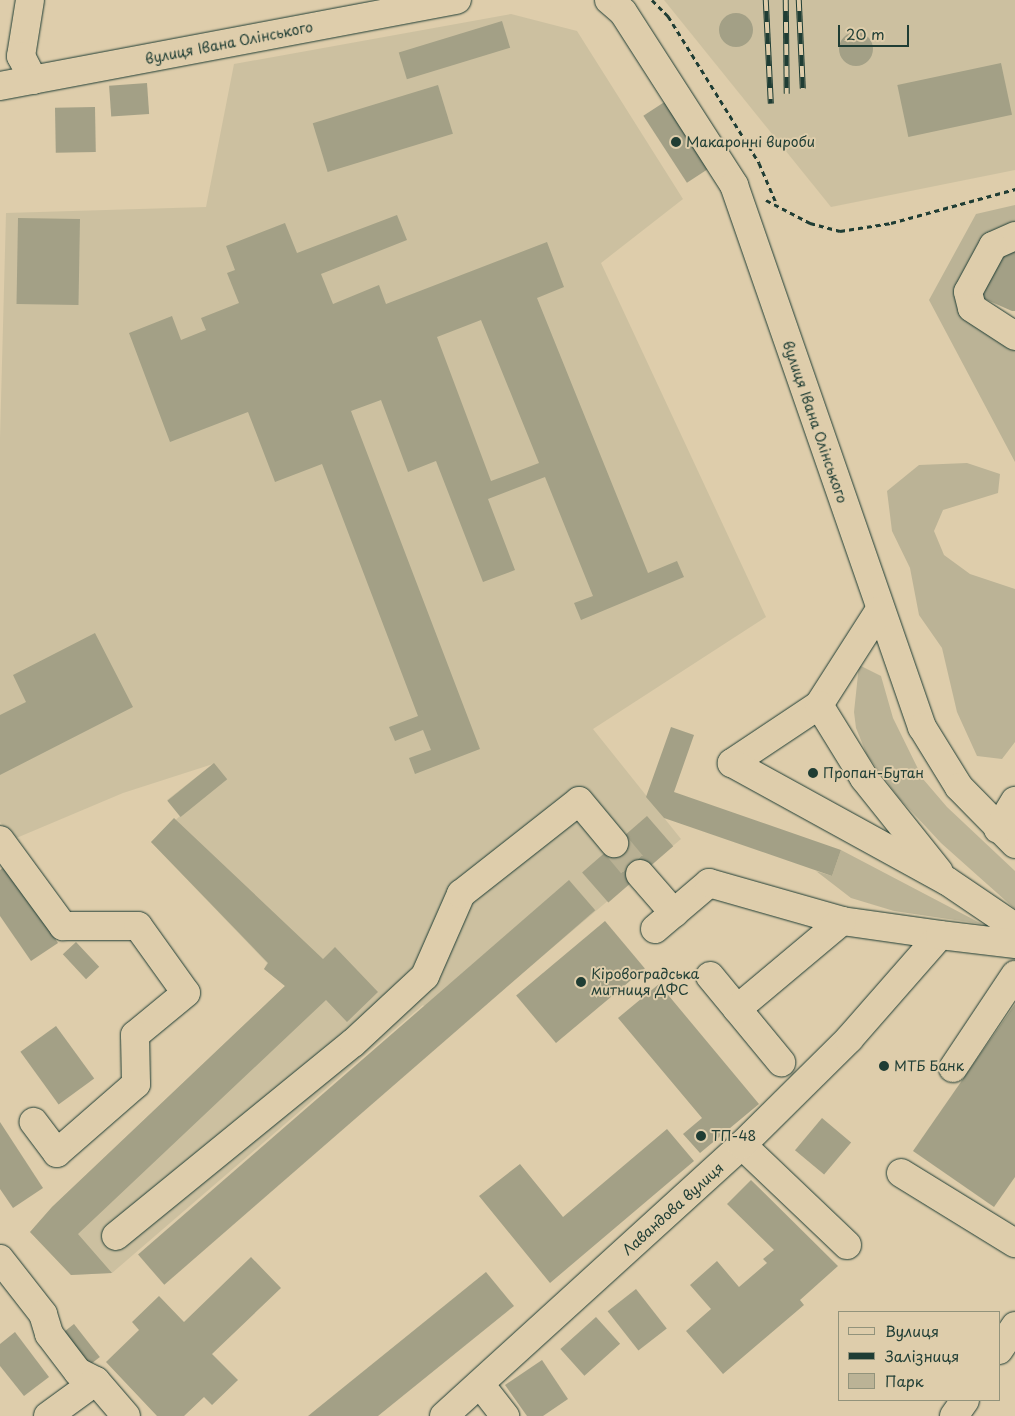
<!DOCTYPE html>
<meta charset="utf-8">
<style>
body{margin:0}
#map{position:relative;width:1015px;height:1416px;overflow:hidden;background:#decdab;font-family:"Playpen Sans",sans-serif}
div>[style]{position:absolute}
.built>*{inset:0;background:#ccc0a0}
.green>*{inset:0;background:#bbb396}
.building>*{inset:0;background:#a3a086;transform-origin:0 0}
.round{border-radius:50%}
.minor-tunnel>*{height:28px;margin-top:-14px;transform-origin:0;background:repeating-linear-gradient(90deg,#b8b093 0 28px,transparent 0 42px)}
.path>*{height:3px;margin-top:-1.5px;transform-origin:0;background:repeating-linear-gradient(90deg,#1f3d34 0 5px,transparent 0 9px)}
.roads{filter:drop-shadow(0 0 1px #1f3d34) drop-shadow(0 0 1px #1f3d34)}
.minor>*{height:28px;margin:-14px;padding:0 14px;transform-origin:14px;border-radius:14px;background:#decdab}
.major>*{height:28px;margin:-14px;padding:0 14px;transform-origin:14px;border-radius:14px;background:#decdab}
.rail>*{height:5.5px;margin-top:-2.75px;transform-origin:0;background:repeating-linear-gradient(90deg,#decdab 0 11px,#1f3d34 0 22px);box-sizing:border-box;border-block:1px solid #1f3d34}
.dots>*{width:14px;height:14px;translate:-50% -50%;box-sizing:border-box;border:2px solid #decdab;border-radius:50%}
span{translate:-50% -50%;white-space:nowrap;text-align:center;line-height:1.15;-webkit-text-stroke:4px #decdab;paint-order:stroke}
.street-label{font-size:14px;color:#1f3d34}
.poi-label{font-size:14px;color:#1f3d34}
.left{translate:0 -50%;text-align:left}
.legend{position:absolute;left:838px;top:1311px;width:162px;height:90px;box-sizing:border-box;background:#decdab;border:1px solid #92937b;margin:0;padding:6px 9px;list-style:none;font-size:15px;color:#1f3d34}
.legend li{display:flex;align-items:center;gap:10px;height:25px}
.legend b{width:25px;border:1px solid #92937b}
.scale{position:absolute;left:838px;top:25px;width:71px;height:22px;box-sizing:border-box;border:2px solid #1f3d34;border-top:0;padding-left:6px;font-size:15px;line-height:18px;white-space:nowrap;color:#1f3d34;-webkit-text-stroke:4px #decdab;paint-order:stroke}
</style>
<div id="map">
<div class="built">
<i style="clip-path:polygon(664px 0,1015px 0,1015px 170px,831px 207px)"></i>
<i style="clip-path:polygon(511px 14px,577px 31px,683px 199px,601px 263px,766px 617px,593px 729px,681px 839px,449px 1035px,423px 1005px,112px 1273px,71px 1275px,30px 1232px,52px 1207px,285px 986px,264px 969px,267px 963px,151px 842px,180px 816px,167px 800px,213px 764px,123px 793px,14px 839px,0 822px,0 438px,6px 213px,206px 207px,234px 64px)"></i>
</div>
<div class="green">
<i style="clip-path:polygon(1015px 205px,1015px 229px,956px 295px,956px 303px,959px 310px,1015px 348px,1015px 462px,929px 300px,976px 214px)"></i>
<i style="clip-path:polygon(967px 463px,1000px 474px,998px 493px,943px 510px,934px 531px,944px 555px,970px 574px,1015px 589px,1015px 742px,1002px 759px,977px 756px,957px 712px,942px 648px,919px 615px,910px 568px,892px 531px,887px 491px,919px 465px)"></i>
<i style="clip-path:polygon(859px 665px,881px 676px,893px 718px,923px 779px,947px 807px,1015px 871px,1015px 909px,941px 843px,899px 798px,867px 755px,856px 728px,854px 712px)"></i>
<i style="clip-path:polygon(841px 850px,982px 924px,894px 911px,851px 898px,816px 871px,832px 876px)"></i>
</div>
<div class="building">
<i class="round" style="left:719px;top:13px;width:34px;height:34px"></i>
<i style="left:502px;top:21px;width:28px;height:108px;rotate:73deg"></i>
<i class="round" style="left:839px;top:32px;width:34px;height:34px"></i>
<i style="left:1001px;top:63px;width:53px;height:106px;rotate:78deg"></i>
<i style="left:147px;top:83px;width:31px;height:38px;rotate:86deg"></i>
<i style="left:438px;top:85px;width:51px;height:131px;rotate:73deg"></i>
<i style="left:666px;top:101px;width:80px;height:27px;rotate:57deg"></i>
<i style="left:95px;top:107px;width:45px;height:40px;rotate:89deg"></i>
<i style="clip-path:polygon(evenodd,397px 215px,407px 240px,321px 274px,333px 304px,379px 285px,386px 304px,547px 242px,564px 287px,537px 298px,648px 573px,677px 561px,684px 577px,581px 620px,574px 603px,593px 596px,545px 477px,488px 499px,515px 570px,483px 582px,436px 461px,408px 472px,381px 400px,351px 411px,480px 749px,415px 774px,409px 758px,431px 750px,423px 730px,395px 741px,389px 727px,418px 716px,322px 464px,275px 482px,248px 412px,170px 442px,129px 333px,172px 316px,181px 340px,206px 330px,201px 318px,239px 303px,227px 273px,235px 270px,226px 246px,285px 223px,297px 253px,397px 215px,481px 320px,539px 463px,491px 481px,437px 337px,481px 320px)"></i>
<i style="left:18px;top:218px;width:62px;height:86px;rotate:1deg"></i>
<i style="clip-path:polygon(1015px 245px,1015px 311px,1012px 311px,978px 296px,1002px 248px)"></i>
<i style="clip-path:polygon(95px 633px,133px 707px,0 775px,0 715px,26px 702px,13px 675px)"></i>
<i style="clip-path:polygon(671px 727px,694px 735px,674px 792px,841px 850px,832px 876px,664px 818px,646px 797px)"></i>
<i style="left:214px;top:763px;width:21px;height:60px;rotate:51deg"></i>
<i style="left:647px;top:816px;width:40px;height:86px;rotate:49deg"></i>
<i style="clip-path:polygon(174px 818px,323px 959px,335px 947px,378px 992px,347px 1022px,326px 1000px,78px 1234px,112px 1273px,71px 1275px,30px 1232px,52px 1207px,285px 986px,264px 969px,268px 963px,151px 842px)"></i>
<i style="clip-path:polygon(5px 866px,58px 943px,31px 961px,0 916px,0 870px)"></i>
<i style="left:569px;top:880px;width:40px;height:571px;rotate:49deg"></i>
<i style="left:605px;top:921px;width:62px;height:116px;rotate:50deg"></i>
<i style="left:76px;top:942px;width:34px;height:18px;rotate:47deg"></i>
<i style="clip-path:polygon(659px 984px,759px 1104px,700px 1153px,683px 1134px,702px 1118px,618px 1018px)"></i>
<i style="clip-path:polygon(1015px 1004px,1015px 1177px,994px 1207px,913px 1151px)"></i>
<i style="left:56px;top:1026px;width:65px;height:44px;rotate:54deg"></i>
<i style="left:822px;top:1118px;width:38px;height:42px;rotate:40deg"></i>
<i style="clip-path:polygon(0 1122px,43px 1188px,13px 1208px,0 1189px)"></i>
<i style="clip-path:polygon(667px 1129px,694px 1161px,550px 1283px,479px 1196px,520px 1164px,563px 1217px)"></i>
<i style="clip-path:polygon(751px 1180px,838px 1266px,800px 1300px,804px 1305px,723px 1374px,686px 1331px,711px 1309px,690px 1285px,717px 1261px,739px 1287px,767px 1263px,763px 1259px,774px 1250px,727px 1204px)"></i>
<i style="clip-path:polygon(251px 1257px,281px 1288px,212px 1354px,238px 1380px,212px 1405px,204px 1397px,184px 1416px,157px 1416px,106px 1362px,139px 1330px,132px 1322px,159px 1296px,184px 1322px)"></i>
<i style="clip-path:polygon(486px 1272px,514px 1306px,378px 1416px,308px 1416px)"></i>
<i style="left:636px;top:1289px;width:50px;height:36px;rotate:52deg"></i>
<i style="left:596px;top:1317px;width:36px;height:48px;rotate:48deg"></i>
<i style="left:74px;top:1324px;width:42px;height:19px;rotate:52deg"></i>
<i style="clip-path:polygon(15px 1332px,49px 1377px,24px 1396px,0 1366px,0 1344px)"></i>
<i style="clip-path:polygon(542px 1360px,568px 1399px,543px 1416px,527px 1416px,505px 1385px)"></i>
</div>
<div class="minor-tunnel">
<i style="left:614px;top:843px;width:40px;rotate:50deg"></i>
</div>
<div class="path">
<i style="left:652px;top:0;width:23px;rotate:45deg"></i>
<i style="left:668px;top:16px;width:173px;rotate:58.2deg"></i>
<i style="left:759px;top:163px;width:46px;rotate:66.8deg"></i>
<i style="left:766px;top:200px;width:50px;rotate:27.6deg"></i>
<i style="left:810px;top:223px;width:31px;rotate:15deg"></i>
<i style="left:840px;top:231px;width:52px;rotate:-8.9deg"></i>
<i style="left:891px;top:223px;width:129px;rotate:-15.3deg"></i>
</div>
<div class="roads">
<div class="minor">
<i style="left:30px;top:0;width:57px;rotate:99.1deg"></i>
<i style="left:21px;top:56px;width:27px;rotate:63deg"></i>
<i style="left:609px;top:0;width:18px;rotate:41deg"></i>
<i style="left:623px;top:12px;width:206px;rotate:57.3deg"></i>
<i style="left:734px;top:185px;width:574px;rotate:70.87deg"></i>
<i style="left:922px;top:727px;width:70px;rotate:58.3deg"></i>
<i style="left:959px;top:787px;width:80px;rotate:45.5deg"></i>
<i style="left:0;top:86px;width:465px;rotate:-10.7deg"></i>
<i style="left:1015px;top:236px;width:24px;rotate:156deg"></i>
<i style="left:993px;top:246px;width:52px;rotate:118.5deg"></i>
<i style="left:968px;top:292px;width:16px;rotate:76deg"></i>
<i style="left:972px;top:308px;width:51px;rotate:33.1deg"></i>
<i style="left:879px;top:611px;width:112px;rotate:122.6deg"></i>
<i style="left:819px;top:705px;width:105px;rotate:146.3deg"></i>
<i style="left:732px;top:763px;width:245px;rotate:28.8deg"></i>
<i style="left:947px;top:881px;width:82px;rotate:34.1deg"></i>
<i style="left:819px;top:705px;width:86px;rotate:58.3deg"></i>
<i style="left:864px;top:778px;width:120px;rotate:51.4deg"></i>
<i style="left:998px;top:829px;width:33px;rotate:-59deg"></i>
<i style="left:0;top:840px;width:107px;rotate:53.8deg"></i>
<i style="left:63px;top:926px;width:75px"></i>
<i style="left:138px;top:926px;width:82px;rotate:54.4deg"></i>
<i style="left:186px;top:993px;width:66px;rotate:140.5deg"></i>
<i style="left:135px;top:1035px;width:49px;rotate:88.8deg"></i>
<i style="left:136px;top:1084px;width:105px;rotate:138.9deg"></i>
<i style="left:57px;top:1153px;width:39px;rotate:-127deg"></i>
<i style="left:640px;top:874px;width:52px;rotate:48.9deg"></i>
<i style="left:655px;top:929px;width:71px;rotate:-40.4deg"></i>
<i style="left:709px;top:883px;width:138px;rotate:15.9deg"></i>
<i style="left:842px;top:921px;width:99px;rotate:8.1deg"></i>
<i style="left:710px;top:976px;width:112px;rotate:50.5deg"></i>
<i style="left:737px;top:1009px;width:137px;rotate:-40deg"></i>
<i style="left:953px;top:1068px;width:112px;rotate:-56.3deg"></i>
<i style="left:742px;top:1145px;width:145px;rotate:43.6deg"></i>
<i style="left:901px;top:1173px;width:134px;rotate:31.6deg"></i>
<i style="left:116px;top:1236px;width:306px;rotate:-39.2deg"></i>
<i style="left:353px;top:1043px;width:98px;rotate:-42.9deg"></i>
<i style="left:425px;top:976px;width:90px;rotate:-66.3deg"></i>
<i style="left:461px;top:894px;width:150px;rotate:-38.2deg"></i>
<i style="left:579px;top:801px;width:55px;rotate:50.2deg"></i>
<i style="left:0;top:1259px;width:70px;rotate:52deg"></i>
<i style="left:43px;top:1314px;width:21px;rotate:73deg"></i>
<i style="left:49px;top:1334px;width:48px;rotate:52.7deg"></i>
<i style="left:78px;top:1372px;width:20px;rotate:27deg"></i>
<i style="left:96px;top:1381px;width:46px;rotate:49.4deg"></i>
<i style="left:480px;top:1384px;width:41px;rotate:52deg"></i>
<i style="left:48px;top:1416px;width:59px;rotate:-36.1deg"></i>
<i style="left:444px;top:1416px;width:403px;rotate:-42.3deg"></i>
<i style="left:742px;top:1145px;width:151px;rotate:-44.7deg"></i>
<i style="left:849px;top:1039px;width:138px;rotate:-48.8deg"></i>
<i style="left:940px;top:935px;width:76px;rotate:6.8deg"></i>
</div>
<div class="major">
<i style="left:999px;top:1350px;width:29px;rotate:-56deg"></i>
<i style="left:954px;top:1416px;width:19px;rotate:-55deg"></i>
</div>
</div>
<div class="rail">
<i style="left:766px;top:0;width:104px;rotate:87.2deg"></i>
<i style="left:786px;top:0;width:94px;rotate:89.4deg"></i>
<i style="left:799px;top:0;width:89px;rotate:87.4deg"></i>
</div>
<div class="dots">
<i style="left:676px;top:142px;background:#1f3d34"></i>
<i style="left:813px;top:773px;background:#1f3d34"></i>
<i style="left:581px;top:982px;background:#1f3d34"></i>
<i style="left:884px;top:1066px;background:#1f3d34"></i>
<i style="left:701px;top:1136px;background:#1f3d34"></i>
</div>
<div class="street-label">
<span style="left:229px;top:43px;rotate:-11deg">вулиця Івана Олінського</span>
<span style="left:815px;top:422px;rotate:71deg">вулиця Івана Олінського</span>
<span style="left:673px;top:1209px;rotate:-42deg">Лавандова вулиця</span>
</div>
<div class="poi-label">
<span class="left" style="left:686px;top:142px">Макаронні вироби</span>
<span class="left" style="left:823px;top:773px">Пропан-Бутан</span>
<span class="left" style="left:591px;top:982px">Кіровоградська<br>митниця ДФС</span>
<span class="left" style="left:894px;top:1066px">МТБ Банк</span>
<span class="left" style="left:711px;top:1136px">ТП-48</span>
</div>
<ul class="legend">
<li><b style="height:6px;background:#decdab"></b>Вулиця</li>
<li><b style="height:6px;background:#1f3d34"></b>Залізниця</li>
<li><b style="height:14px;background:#bbb396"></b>Парк</li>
</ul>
<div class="scale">20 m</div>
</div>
